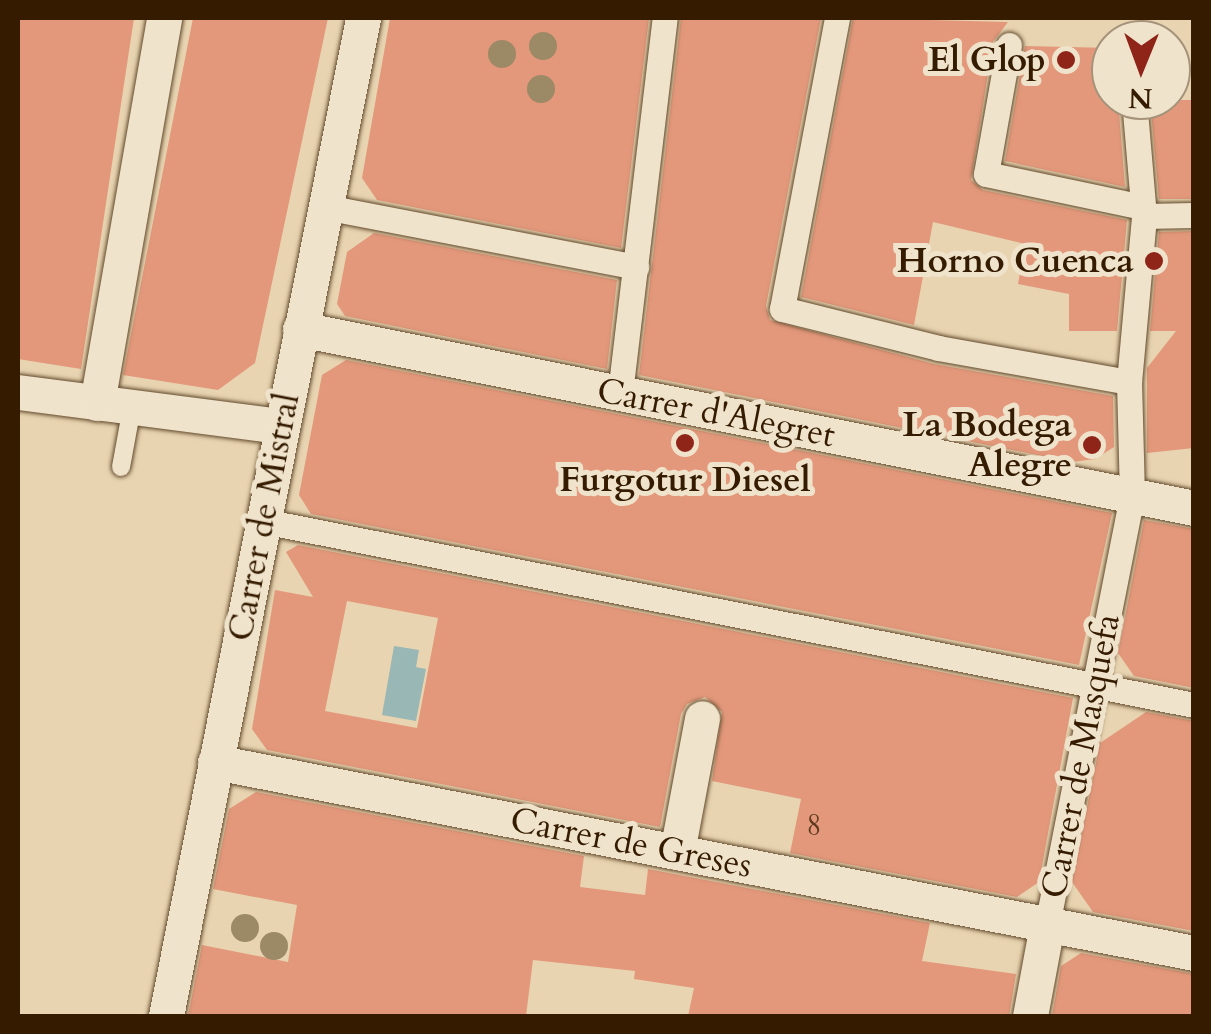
<!DOCTYPE html>
<style>
body{margin:0}
#map{position:relative;width:1211px;height:1034px;overflow:hidden;background:#e8d4b1;font-family:Cardo,serif}
div>[style]{position:absolute}
.water>*{inset:0;background:#99b7b4}
.building>*{inset:0;background:#e3987b}
.roads{filter:drop-shadow(0 0 2px #624a2c) drop-shadow(0 0 2px #624a2c)}
.service>*{height:18px;margin:-9px;padding:0 9px;transform-origin:9px;border-radius:9px;background:#f0e3cc}
.pedestrian>*{height:25px;margin:-12.5px;padding:0 12.5px;transform-origin:12.5px;border-radius:12.5px;background:#f0e3cc}
.minor>*{height:35px;margin:-17.5px;padding:0 17.5px;transform-origin:17.5px;border-radius:17.5px;background:#f0e3cc}
.trees>*{width:28px;height:28px;margin:-14px;border-radius:50%;background:#9c8966}
.dots>*{width:28px;height:28px;translate:-50% -50%;box-sizing:border-box;border:5px solid #f0e3cc;border-radius:50%}
span{translate:-50% -50%;white-space:nowrap;text-align:center;line-height:1.15;-webkit-text-stroke:10px #f0e3cc;paint-order:stroke}
.number-label{font-size:30px;color:#603b1f}
.number-label span{-webkit-text-stroke-width:0}
.poi-label{font-size:35px;color:#351c00;font-weight:700}
.right{translate:-100% -50%;text-align:right}
.street-label{font-size:35px;color:#351c00}
.frame{position:absolute;inset:0;border:20px solid #351c00;pointer-events:none}
.north{position:absolute;left:1091px;top:20px;width:100px;height:100px;box-sizing:border-box;background:#f0e3cc;border:2px solid #a5937a;border-radius:50%;rotate:181deg;font-size:28px;font-weight:700;line-height:40px;text-align:center;color:#351c00}
.north::after{content:'';display:block;margin:auto;width:35px;height:45px;background:#8f2418;clip-path:polygon(50% 0,100% 100%,50% 72%,0 100%)}
</style>
<div id="map">
<div class="water">
<i style="clip-path:polygon(394px 646px,419px 650px,416px 667px,426px 669px,416px 721px,382px 715px)"></i>
</div>
<div class="building">
<i style="clip-path:polygon(18px 18px,134px 18px,81px 369px,18px 359px)"></i>
<i style="clip-path:polygon(193px 18px,328px 18px,255px 363px,218px 390px,123px 375px)"></i>
<i style="clip-path:polygon(390px 18px,649px 18px,621px 248px,377px 200px,362px 178px)"></i>
<i style="clip-path:polygon(681px 18px,821px 18px,766px 306px,770px 320px,934px 364px,1113px 396px,1114px 447px,1095px 459px,1072px 462px,639px 375px)"></i>
<i style="clip-path:polygon(853px 18px,1008px 22px,993px 42px,971px 180px,983px 190px,1127px 220px,1117px 331px,1069px 331px,1069px 294px,1018px 284px,1025px 244px,933px 222px,914px 325px,801px 297px)"></i>
<i style="clip-path:polygon(1025px 46px,1111px 48px,1111px 100px,1118px 100px,1125px 187px,1005px 161px)"></i>
<i style="clip-path:polygon(1150px 100px,1194px 100px,1194px 199px,1159px 199px)"></i>
<i style="clip-path:polygon(1194px 231px,1194px 448px,1147px 453px,1147px 368px,1176px 331px,1150px 331px,1159px 232px)"></i>
<i style="clip-path:polygon(374px 233px,617px 280px,607px 369px,345px 316px,337px 304px,347px 252px)"></i>
<i style="clip-path:polygon(346px 360px,1112px 513px,1079px 665px,311px 514px,299px 495px,322px 375px)"></i>
<i style="clip-path:polygon(1144px 520px,1194px 529px,1194px 688px,1134px 676px,1118px 653px)"></i>
<i style="clip-path:polygon(evenodd,298px 545px,1073px 698px,1039px 882px,1017px 897px,790px 853px,801px 799px,712px 781px,722px 712px,705px 697px,687px 704px,681px 714px,660px 827px,267px 750px,252px 729px,275px 590px,313px 597px,286px 552px,298px 545px,347px 601px,438px 618px,417px 728px,325px 711px,347px 601px)"></i>
<i style="clip-path:polygon(1146px 712px,1194px 721px,1194px 931px,1093px 912px,1072px 882px,1100px 743px)"></i>
<i style="clip-path:polygon(256px 792px,584px 856px,580px 887px,645px 895px,648px 869px,930px 923px,922px 961px,1016px 974px,1009px 1016px,688px 1016px,694px 988px,634px 979px,635px 971px,533px 960px,526px 1016px,188px 1016px,202px 945px,288px 962px,297px 905px,213px 889px,229px 809px)"></i>
<i style="clip-path:polygon(1081px 953px,1194px 974px,1194px 1016px,1052px 1016px,1061px 966px)"></i>
</div>
<div class="roads">
<div class="service">
<i style="left:121px;top:467px;width:61px;rotate:-79.6deg"></i>
</div>
<div class="pedestrian">
<i style="left:837px;top:18px;width:296px;rotate:100.7deg"></i>
<i style="left:782px;top:309px;width:161px;rotate:14deg"></i>
<i style="left:938px;top:348px;width:194px;rotate:10.1deg"></i>
<i style="left:1009px;top:45px;width:131px;rotate:100.1deg"></i>
<i style="left:986px;top:174px;width:160px;rotate:11.9deg"></i>
<i style="left:325px;top:207px;width:317px;rotate:10.9deg"></i>
<i style="left:1144px;top:216px;width:50px;rotate:-1.1deg"></i>
<i style="left:620px;top:393px;width:378px;rotate:-83.2deg"></i>
<i style="left:263px;top:521px;width:949px;rotate:11.18deg"></i>
<i style="left:1047px;top:925px;width:437px;rotate:-78.8deg"></i>
<i style="left:1132px;top:496px;width:114px;rotate:-91.5deg"></i>
<i style="left:1129px;top:382px;width:167px;rotate:-84.8deg"></i>
<i style="left:1144px;top:216px;width:116px;rotate:-94.9deg"></i>
</div>
<div class="minor">
<i style="left:300px;top:329px;width:912px;rotate:11.32deg"></i>
<i style="left:18px;top:392px;width:265px;rotate:7.4deg"></i>
<i style="left:97px;top:403px;width:391px;rotate:-80.1deg"></i>
<i style="left:215px;top:762px;width:997px;rotate:11.04deg"></i>
<i style="left:677px;top:852px;width:136px;rotate:-79.4deg"></i>
<i style="left:166px;top:1016px;width:1017px;rotate:-78.83deg"></i>
<i style="left:1030px;top:1016px;width:93px;rotate:-79.4deg"></i>
</div>
</div>
<div class="trees">
<i style="left:543px;top:46px"></i>
<i style="left:502px;top:54px"></i>
<i style="left:541px;top:89px"></i>
<i style="left:245px;top:928px"></i>
<i style="left:274px;top:946px"></i>
</div>
<div class="dots">
<i style="left:1066px;top:60px;background:#8f2418"></i>
<i style="left:1154px;top:261px;background:#8f2418"></i>
<i style="left:685px;top:443px;background:#8f2418"></i>
<i style="left:1092px;top:445px;background:#8f2418"></i>
</div>
<div class="number-label">
<span style="left:814px;top:826px">8</span>
</div>
<div class="poi-label">
<span class="right" style="left:1046px;top:60px">El Glop</span>
<span class="right" style="left:1134px;top:261px">Horno Cuenca</span>
<span class="right" style="left:1072px;top:445px">La Bodega<br>Alegre</span>
<span style="left:685px;top:480px">Furgotur Diesel</span>
</div>
<div class="street-label">
<span style="left:716px;top:413px;rotate:11deg">Carrer d'Alegret</span>
<span style="left:264px;top:517px;rotate:-79deg">Carrer de Mistral</span>
<span style="left:1081px;top:756px;rotate:-79deg">Carrer de Masquefa</span>
<span style="left:631px;top:843px;rotate:11deg">Carrer de Greses</span>
</div>
<div class="frame"></div>
<div class="north">N</div>
</div>
